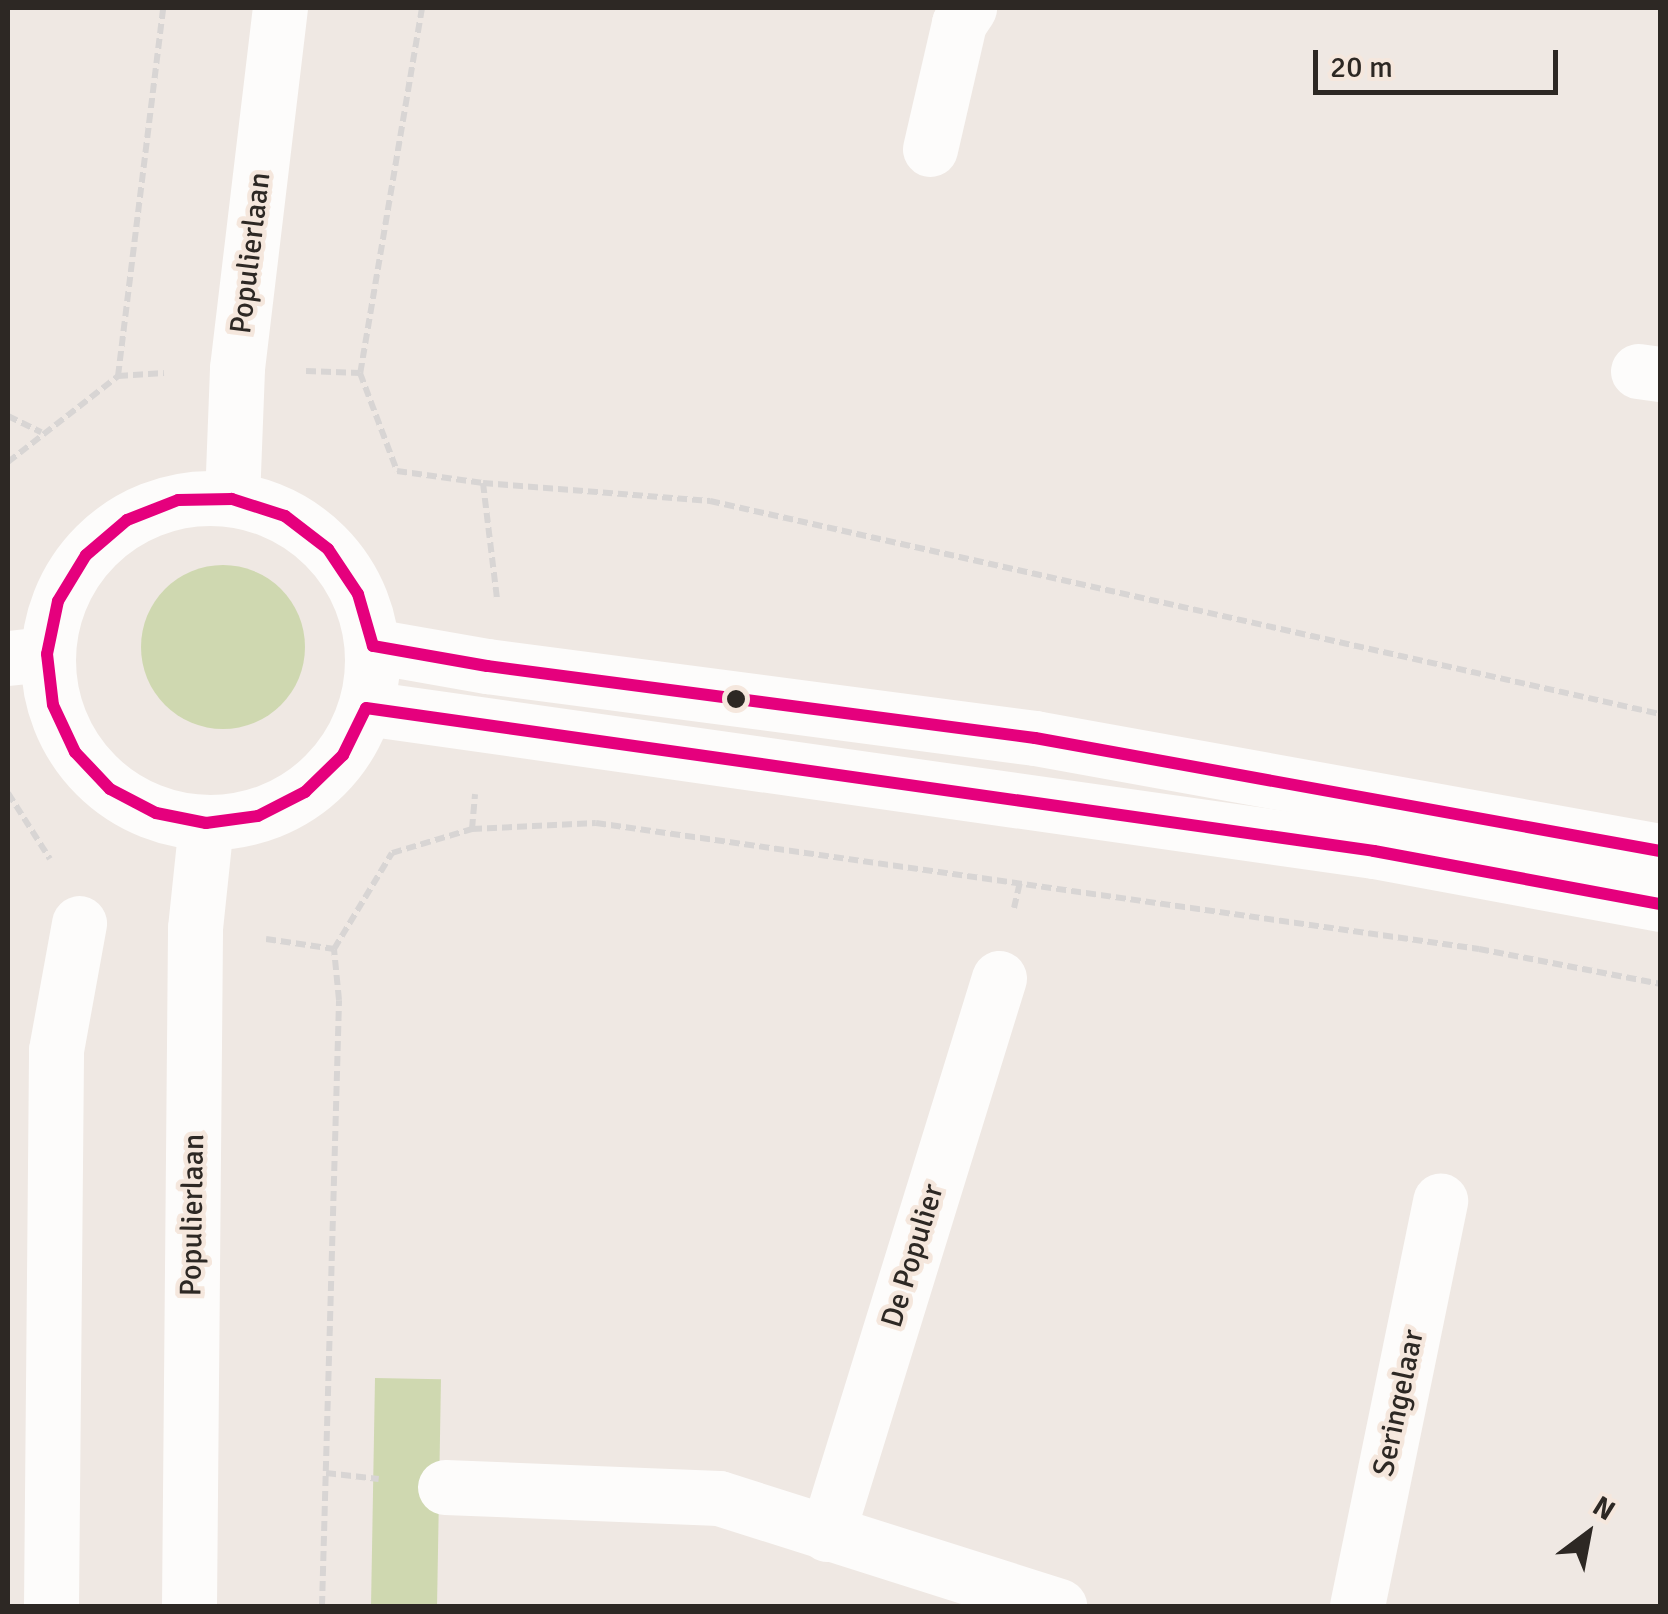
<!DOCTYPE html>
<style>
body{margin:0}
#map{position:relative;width:1668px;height:1614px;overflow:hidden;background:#efe8e3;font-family:Signika,sans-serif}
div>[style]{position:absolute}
.green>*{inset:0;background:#cfd8b0;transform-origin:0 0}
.round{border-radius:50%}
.path>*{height:6px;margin-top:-3px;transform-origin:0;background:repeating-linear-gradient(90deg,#d8d5d4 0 10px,transparent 0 15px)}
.minor>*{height:55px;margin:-27.5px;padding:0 27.5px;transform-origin:27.5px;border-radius:27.5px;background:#fdfcfb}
.tertiary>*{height:55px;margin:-27.5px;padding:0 27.5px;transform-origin:27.5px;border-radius:27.5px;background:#fdfcfb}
.tertiary>.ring{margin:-27.5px;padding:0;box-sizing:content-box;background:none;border:55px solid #fdfcfb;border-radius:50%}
.bus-1>*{height:12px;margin:-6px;padding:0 6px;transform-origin:6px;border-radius:6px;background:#e5007d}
.dots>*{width:28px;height:28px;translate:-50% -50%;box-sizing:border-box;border:5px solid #f5e7dd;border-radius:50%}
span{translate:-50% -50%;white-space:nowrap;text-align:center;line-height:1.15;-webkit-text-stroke:9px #f5e7dd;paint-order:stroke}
.street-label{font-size:30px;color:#2d2824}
.frame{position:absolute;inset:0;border:10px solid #2d2824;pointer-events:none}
.north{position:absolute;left:1538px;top:1484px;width:100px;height:100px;-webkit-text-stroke:8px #f5e7dd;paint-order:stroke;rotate:32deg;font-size:28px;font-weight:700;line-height:40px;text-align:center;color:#2d2824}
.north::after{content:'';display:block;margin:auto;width:35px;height:45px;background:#2d2824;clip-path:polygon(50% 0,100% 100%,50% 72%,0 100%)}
.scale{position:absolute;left:1313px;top:50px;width:245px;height:45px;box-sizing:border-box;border:5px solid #2d2824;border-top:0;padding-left:12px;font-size:30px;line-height:35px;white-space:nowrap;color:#2d2824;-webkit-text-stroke:8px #f5e7dd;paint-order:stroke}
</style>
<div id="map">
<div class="green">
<i class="round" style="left:141px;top:565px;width:164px;height:164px"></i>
<i style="left:375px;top:1378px;width:66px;height:228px;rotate:1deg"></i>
</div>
<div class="path">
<i style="left:422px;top:8px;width:370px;rotate:99.6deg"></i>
<i style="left:360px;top:373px;width:105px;rotate:69.3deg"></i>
<i style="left:397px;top:471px;width:87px;rotate:7.9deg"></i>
<i style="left:483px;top:483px;width:116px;rotate:83.1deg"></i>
<i style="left:306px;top:371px;width:54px;rotate:2.1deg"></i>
<i style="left:118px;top:376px;width:371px;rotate:-83deg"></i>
<i style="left:8px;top:416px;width:37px;rotate:26deg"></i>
<i style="left:8px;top:462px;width:140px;rotate:-38deg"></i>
<i style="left:118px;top:376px;width:46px;rotate:-3.7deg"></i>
<i style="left:483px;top:483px;width:228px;rotate:4.5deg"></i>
<i style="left:710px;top:501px;width:974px;rotate:12.64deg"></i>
<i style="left:8px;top:793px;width:78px;rotate:57.5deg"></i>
<i style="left:472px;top:829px;width:124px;rotate:-2.8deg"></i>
<i style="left:596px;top:823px;width:892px;rotate:8.12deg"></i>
<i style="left:1479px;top:949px;width:184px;rotate:10.9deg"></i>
<i style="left:1014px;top:908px;width:28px;rotate:-77deg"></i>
<i style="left:266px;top:939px;width:69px;rotate:8.4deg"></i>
<i style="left:326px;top:1473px;width:53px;rotate:6.5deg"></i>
<i style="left:322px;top:1606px;width:606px;rotate:-88.39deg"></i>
<i style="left:339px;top:1000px;width:51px;rotate:-95.6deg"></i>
<i style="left:334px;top:949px;width:112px;rotate:-58.9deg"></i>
<i style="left:392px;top:853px;width:84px;rotate:-16.7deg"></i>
<i style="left:472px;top:829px;width:35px;rotate:-85deg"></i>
</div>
<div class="minor">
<i style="left:930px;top:149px;width:129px;rotate:-77deg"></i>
<i style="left:959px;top:23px;width:18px;rotate:-56deg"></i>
<i style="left:1638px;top:371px;width:22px;rotate:8deg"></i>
<i style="left:8px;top:658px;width:39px;rotate:-6deg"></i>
<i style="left:445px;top:1487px;width:274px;rotate:2.3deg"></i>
<i style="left:719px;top:1498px;width:357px;rotate:17.6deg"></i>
<i style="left:827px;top:1534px;width:582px;rotate:-72.81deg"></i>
<i style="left:51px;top:1606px;width:556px;rotate:-89.48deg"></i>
<i style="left:56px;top:1050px;width:129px;rotate:-79.7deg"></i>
<i style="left:1357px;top:1606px;width:414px;rotate:-78.4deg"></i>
</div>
<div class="tertiary">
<i class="ring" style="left:48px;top:498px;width:269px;height:269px"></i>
<i style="left:232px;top:499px;width:131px;rotate:-87.8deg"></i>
<i style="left:237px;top:368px;width:363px;rotate:-83.2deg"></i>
<i style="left:373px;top:646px;width:116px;rotate:10deg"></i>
<i style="left:487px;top:666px;width:553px;rotate:7.49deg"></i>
<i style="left:1035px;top:738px;width:635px;rotate:10.25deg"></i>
<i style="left:366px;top:708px;width:1018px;rotate:8.07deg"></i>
<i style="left:1374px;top:851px;width:291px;rotate:10.5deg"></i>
<i style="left:189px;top:1606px;width:678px;rotate:-89.49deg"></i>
<i style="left:195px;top:928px;width:106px;rotate:-84deg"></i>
</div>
<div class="bus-1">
<i style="left:1660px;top:851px;width:635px;rotate:-169.75deg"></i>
<i style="left:1035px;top:738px;width:553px;rotate:-172.51deg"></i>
<i style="left:487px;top:666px;width:116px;rotate:-170deg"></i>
<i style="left:373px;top:646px;width:54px;rotate:-106.1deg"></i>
<i style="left:358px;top:594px;width:54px;rotate:-123.7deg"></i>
<i style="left:328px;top:549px;width:54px;rotate:-142.5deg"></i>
<i style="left:285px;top:516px;width:56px;rotate:-162.2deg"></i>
<i style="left:232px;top:499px;width:54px;rotate:178.9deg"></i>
<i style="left:178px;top:500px;width:55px;rotate:158.6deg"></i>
<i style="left:127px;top:520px;width:54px;rotate:139.5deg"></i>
<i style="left:86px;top:555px;width:54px;rotate:121.3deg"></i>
<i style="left:58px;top:601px;width:54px;rotate:101.7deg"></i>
<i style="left:47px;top:654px;width:51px;rotate:83.3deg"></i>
<i style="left:53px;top:705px;width:52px;rotate:64.9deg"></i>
<i style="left:75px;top:752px;width:51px;rotate:46.6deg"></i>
<i style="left:110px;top:789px;width:52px;rotate:27.6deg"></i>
<i style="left:156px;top:813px;width:51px;rotate:11.3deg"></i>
<i style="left:206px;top:823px;width:52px;rotate:-7.7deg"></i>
<i style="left:258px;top:816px;width:53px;rotate:-27.1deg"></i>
<i style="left:305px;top:792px;width:53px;rotate:-44.2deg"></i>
<i style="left:343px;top:755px;width:52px;rotate:-63.9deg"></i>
<i style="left:366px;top:708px;width:1018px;rotate:8.07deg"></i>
<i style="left:1374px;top:851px;width:291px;rotate:10.5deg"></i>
</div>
<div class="dots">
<i style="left:736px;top:699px;background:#2d2824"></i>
</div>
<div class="street-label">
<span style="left:251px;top:253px;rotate:-83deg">Populierlaan</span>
<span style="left:193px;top:1215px;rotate:-89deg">Populierlaan</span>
<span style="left:913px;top:1256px;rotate:-73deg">De Populier</span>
<span style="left:1399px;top:1403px;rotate:-78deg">Seringelaar</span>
</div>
<div class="frame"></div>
<div class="north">N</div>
<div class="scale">20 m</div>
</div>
